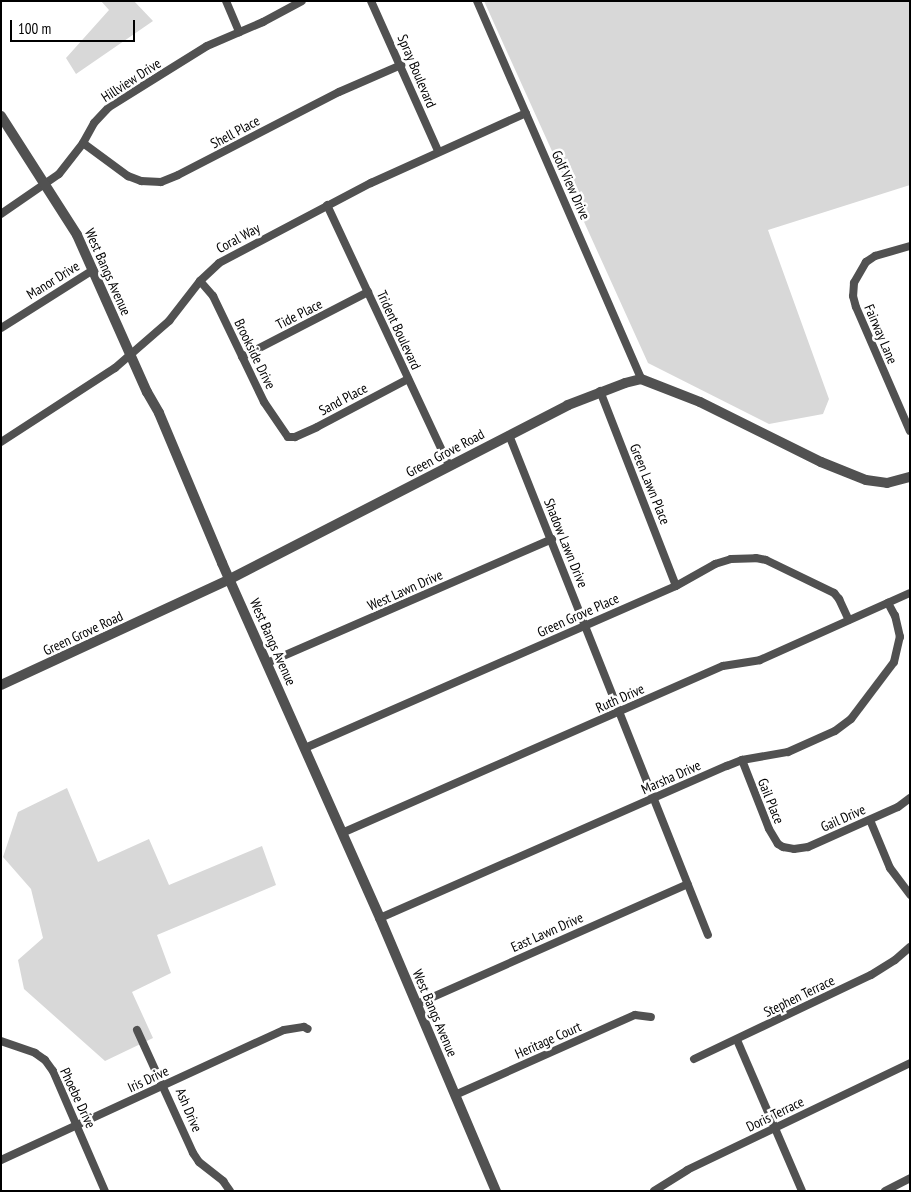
<!DOCTYPE html>
<style>
body{margin:0}
#map{position:relative;width:911px;height:1192px;overflow:hidden;background:#fff;font-family:"PT Sans Narrow",sans-serif}
div>[style]{position:absolute}
.green>*{inset:0;background:#d8d8d8}
.minor>*{height:8px;margin:-4px;padding:0 4px;transform-origin:4px;border-radius:4px;background:#515151}
.tertiary>*{height:10px;margin:-5px;padding:0 5px;transform-origin:5px;border-radius:5px;background:#515151}
span{translate:-50% -50%;white-space:nowrap;text-align:center;line-height:1.15;-webkit-text-stroke:5px #fff;paint-order:stroke}
.street-label{font-size:14px;color:#000}
.frame{position:absolute;inset:0;border:2px solid #000;pointer-events:none}
.scale{position:absolute;left:10px;top:20px;width:125px;height:22px;box-sizing:border-box;border:2px solid #000;border-top:0;padding-left:6px;font-size:15px;line-height:18px;white-space:nowrap;color:#000;-webkit-text-stroke:4px #fff;paint-order:stroke}
</style>
<div id="map">
<div class="green">
<i style="clip-path:polygon(101px 1px,134px 1px,153px 21px,76px 74px,66px 58px,109px 10px)"></i>
<i style="clip-path:polygon(484px 1px,910px 1px,910px 185px,768px 230px,829px 399px,823px 414px,769px 424px,648px 363px)"></i>
<i style="clip-path:polygon(67px 788px,98px 862px,149px 839px,169px 885px,262px 846px,276px 885px,157px 935px,171px 973px,132px 992px,153px 1038px,105px 1061px,24px 989px,18px 960px,43px 938px,31px 889px,3px 857px,18px 812px)"></i>
</div>
<div class="minor">
<i style="left:226px;top:1px;width:34px;rotate:67deg"></i>
<i style="left:371px;top:1px;width:164px;rotate:65.9deg"></i>
<i style="left:477px;top:1px;width:412px;rotate:66.5deg"></i>
<i style="left:83px;top:143px;width:56px;rotate:36.3deg"></i>
<i style="left:128px;top:176px;width:14px;rotate:21deg"></i>
<i style="left:141px;top:181px;width:20px;rotate:3deg"></i>
<i style="left:161px;top:182px;width:18px;rotate:-22deg"></i>
<i style="left:178px;top:175px;width:181px;rotate:-27.3deg"></i>
<i style="left:339px;top:92px;width:68px;rotate:-23.5deg"></i>
<i style="left:327px;top:205px;width:287px;rotate:64.9deg"></i>
<i style="left:1px;top:214px;width:70px;rotate:-34.6deg"></i>
<i style="left:59px;top:174px;width:39px;rotate:-52deg"></i>
<i style="left:83px;top:143px;width:23px;rotate:-61deg"></i>
<i style="left:94px;top:123px;width:22px;rotate:-47deg"></i>
<i style="left:109px;top:107px;width:115px;rotate:-31.9deg"></i>
<i style="left:207px;top:46px;width:61px;rotate:-23.2deg"></i>
<i style="left:263px;top:22px;width:44px;rotate:-28.3deg"></i>
<i style="left:910px;top:246px;width:36px;rotate:164deg"></i>
<i style="left:875px;top:256px;width:11px;rotate:146deg"></i>
<i style="left:866px;top:262px;width:24px;rotate:120deg"></i>
<i style="left:854px;top:283px;width:13px;rotate:94deg"></i>
<i style="left:853px;top:296px;width:11px;rotate:75deg"></i>
<i style="left:856px;top:307px;width:135px;rotate:66.5deg"></i>
<i style="left:200px;top:281px;width:20px;rotate:49deg"></i>
<i style="left:213px;top:296px;width:118px;rotate:64.3deg"></i>
<i style="left:264px;top:402px;width:42px;rotate:55.6deg"></i>
<i style="left:288px;top:437px;width:7px"></i>
<i style="left:295px;top:437px;width:24px;rotate:-24deg"></i>
<i style="left:317px;top:427px;width:103px;rotate:-27.8deg"></i>
<i style="left:1px;top:328px;width:109px;rotate:-32.2deg"></i>
<i style="left:242px;top:357px;width:142px;rotate:-27.3deg"></i>
<i style="left:600px;top:391px;width:209px;rotate:68.7deg"></i>
<i style="left:509px;top:435px;width:538px;rotate:68.3deg"></i>
<i style="left:1px;top:442px;width:136px;rotate:-33deg"></i>
<i style="left:115px;top:368px;width:72px;rotate:-41deg"></i>
<i style="left:169px;top:321px;width:51px;rotate:-52.2deg"></i>
<i style="left:200px;top:281px;width:26px;rotate:-43deg"></i>
<i style="left:219px;top:263px;width:172px;rotate:-27.8deg"></i>
<i style="left:371px;top:183px;width:170px;rotate:-24.3deg"></i>
<i style="left:267px;top:663px;width:311px;rotate:-23.5deg"></i>
<i style="left:305px;top:748px;width:405px;rotate:-23.6deg"></i>
<i style="left:676px;top:586px;width:45px;rotate:-29.4deg"></i>
<i style="left:715px;top:564px;width:17px;rotate:-17deg"></i>
<i style="left:731px;top:559px;width:25px;rotate:-2deg"></i>
<i style="left:756px;top:558px;width:10px;rotate:11deg"></i>
<i style="left:766px;top:560px;width:76px;rotate:25.9deg"></i>
<i style="left:834px;top:593px;width:8px;rotate:50deg"></i>
<i style="left:839px;top:599px;width:23px;rotate:65deg"></i>
<i style="left:742px;top:760px;width:74px;rotate:68.6deg"></i>
<i style="left:769px;top:829px;width:17px;rotate:59deg"></i>
<i style="left:778px;top:844px;width:6px;rotate:31deg"></i>
<i style="left:783px;top:847px;width:11px;rotate:10deg"></i>
<i style="left:794px;top:849px;width:14px;rotate:-8deg"></i>
<i style="left:808px;top:847px;width:98px;rotate:-24deg"></i>
<i style="left:898px;top:807px;width:15px;rotate:-37deg"></i>
<i style="left:870px;top:820px;width:52px;rotate:67.4deg"></i>
<i style="left:890px;top:868px;width:34px;rotate:53deg"></i>
<i style="left:342px;top:833px;width:416px;rotate:-23.7deg"></i>
<i style="left:723px;top:666px;width:37px;rotate:-9deg"></i>
<i style="left:760px;top:660px;width:164px;rotate:-24.1deg"></i>
<i style="left:380px;top:918px;width:379px;rotate:-23.7deg"></i>
<i style="left:727px;top:766px;width:16px;rotate:-22deg"></i>
<i style="left:742px;top:760px;width:47px;rotate:-9.9deg"></i>
<i style="left:788px;top:752px;width:51px;rotate:-24.1deg"></i>
<i style="left:835px;top:731px;width:20px;rotate:-37deg"></i>
<i style="left:851px;top:719px;width:71px;rotate:-53deg"></i>
<i style="left:894px;top:662px;width:26px;rotate:-77deg"></i>
<i style="left:900px;top:637px;width:22px;rotate:-103deg"></i>
<i style="left:895px;top:616px;width:15px;rotate:-118deg"></i>
<i style="left:417px;top:1004px;width:296px;rotate:-23.9deg"></i>
<i style="left:137px;top:1030px;width:135px;rotate:65.5deg"></i>
<i style="left:193px;top:1153px;width:11px;rotate:56deg"></i>
<i style="left:199px;top:1162px;width:31px;rotate:38deg"></i>
<i style="left:223px;top:1181px;width:12px;rotate:55deg"></i>
<i style="left:737px;top:1040px;width:164px;rotate:66.7deg"></i>
<i style="left:1px;top:1041px;width:36px;rotate:19deg"></i>
<i style="left:35px;top:1053px;width:12px;rotate:35deg"></i>
<i style="left:45px;top:1060px;width:14px;rotate:54deg"></i>
<i style="left:53px;top:1071px;width:131px;rotate:66.6deg"></i>
<i style="left:694px;top:1059px;width:196px;rotate:-25.4deg"></i>
<i style="left:871px;top:975px;width:28px;rotate:-32deg"></i>
<i style="left:895px;top:960px;width:20px;rotate:-41deg"></i>
<i style="left:455px;top:1095px;width:197px;rotate:-24deg"></i>
<i style="left:635px;top:1015px;width:16px;rotate:7deg"></i>
<i style="left:1px;top:1160px;width:311px;rotate:-24.7deg"></i>
<i style="left:284px;top:1030px;width:20px;rotate:-9deg"></i>
<i style="left:304px;top:1027px;width:4px;rotate:27deg"></i>
<i style="left:654px;top:1191px;width:39px;rotate:-32deg"></i>
<i style="left:687px;top:1170px;width:247px;rotate:-25.6deg"></i>
<i style="left:885px;top:1191px;width:28px;rotate:-27deg"></i>
</div>
<div class="tertiary">
<i style="left:1px;top:116px;width:141px;rotate:57.4deg"></i>
<i style="left:77px;top:235px;width:172px;rotate:66deg"></i>
<i style="left:147px;top:392px;width:24px;rotate:60deg"></i>
<i style="left:159px;top:413px;width:163px;rotate:67.2deg"></i>
<i style="left:222px;top:563px;width:389px;rotate:66deg"></i>
<i style="left:380px;top:918px;width:297px;rotate:67deg"></i>
<i style="left:1px;top:685px;width:252px;rotate:-24.8deg"></i>
<i style="left:230px;top:579px;width:380px;rotate:-27.2deg"></i>
<i style="left:568px;top:405px;width:61px;rotate:-21.1deg"></i>
<i style="left:625px;top:383px;width:16px;rotate:-14deg"></i>
<i style="left:641px;top:379px;width:63px;rotate:21.3deg"></i>
<i style="left:700px;top:402px;width:135px;rotate:26.4deg"></i>
<i style="left:821px;top:462px;width:48px;rotate:21.8deg"></i>
<i style="left:866px;top:480px;width:21px;rotate:8deg"></i>
<i style="left:887px;top:483px;width:24px;rotate:-15deg"></i>
</div>
<div class="street-label">
<span style="left:417px;top:71px;rotate:67deg">Spray Boulevard</span>
<span style="left:131px;top:80px;rotate:-33deg">Hillview Drive</span>
<span style="left:235px;top:132px;rotate:-28deg">Shell Place</span>
<span style="left:571px;top:185px;rotate:66deg">Golf View Drive</span>
<span style="left:238px;top:238px;rotate:-28deg">Coral Way</span>
<span style="left:108px;top:272px;rotate:66deg">West Bangs Avenue</span>
<span style="left:53px;top:280px;rotate:-32deg">Manor Drive</span>
<span style="left:299px;top:314px;rotate:-27deg">Tide Place</span>
<span style="left:399px;top:330px;rotate:65deg">Trident Boulevard</span>
<span style="left:881px;top:334px;rotate:67deg">Fairway Lane</span>
<span style="left:255px;top:354px;rotate:64deg">Brookside Drive</span>
<span style="left:343px;top:399px;rotate:-28deg">Sand Place</span>
<span style="left:445px;top:453px;rotate:-28deg">Green Grove Road</span>
<span style="left:650px;top:484px;rotate:68deg">Green Lawn Place</span>
<span style="left:566px;top:543px;rotate:68deg">Shadow Lawn Drive</span>
<span style="left:405px;top:590px;rotate:-24deg">West Lawn Drive</span>
<span style="left:578px;top:615px;rotate:-24deg">Green Grove Place</span>
<span style="left:83px;top:633px;rotate:-25deg">Green Grove Road</span>
<span style="left:273px;top:642px;rotate:66deg">West Bangs Avenue</span>
<span style="left:620px;top:698px;rotate:-24deg">Ruth Drive</span>
<span style="left:671px;top:777px;rotate:-24deg">Marsha Drive</span>
<span style="left:771px;top:801px;rotate:68deg">Gail Place</span>
<span style="left:843px;top:818px;rotate:-24deg">Gail Drive</span>
<span style="left:547px;top:932px;rotate:-24deg">East Lawn Drive</span>
<span style="left:799px;top:996px;rotate:-26deg">Stephen Terrace</span>
<span style="left:435px;top:1013px;rotate:67deg">West Bangs Avenue</span>
<span style="left:548px;top:1040px;rotate:-24deg">Heritage Court</span>
<span style="left:148px;top:1079px;rotate:-25deg">Iris Drive</span>
<span style="left:78px;top:1098px;rotate:65deg">Phoebe Drive</span>
<span style="left:189px;top:1110px;rotate:67deg">Ash Drive</span>
<span style="left:775px;top:1114px;rotate:-26deg">Doris Terrace</span>
</div>
<div class="frame"></div>
<div class="scale">100 m</div>
</div>
